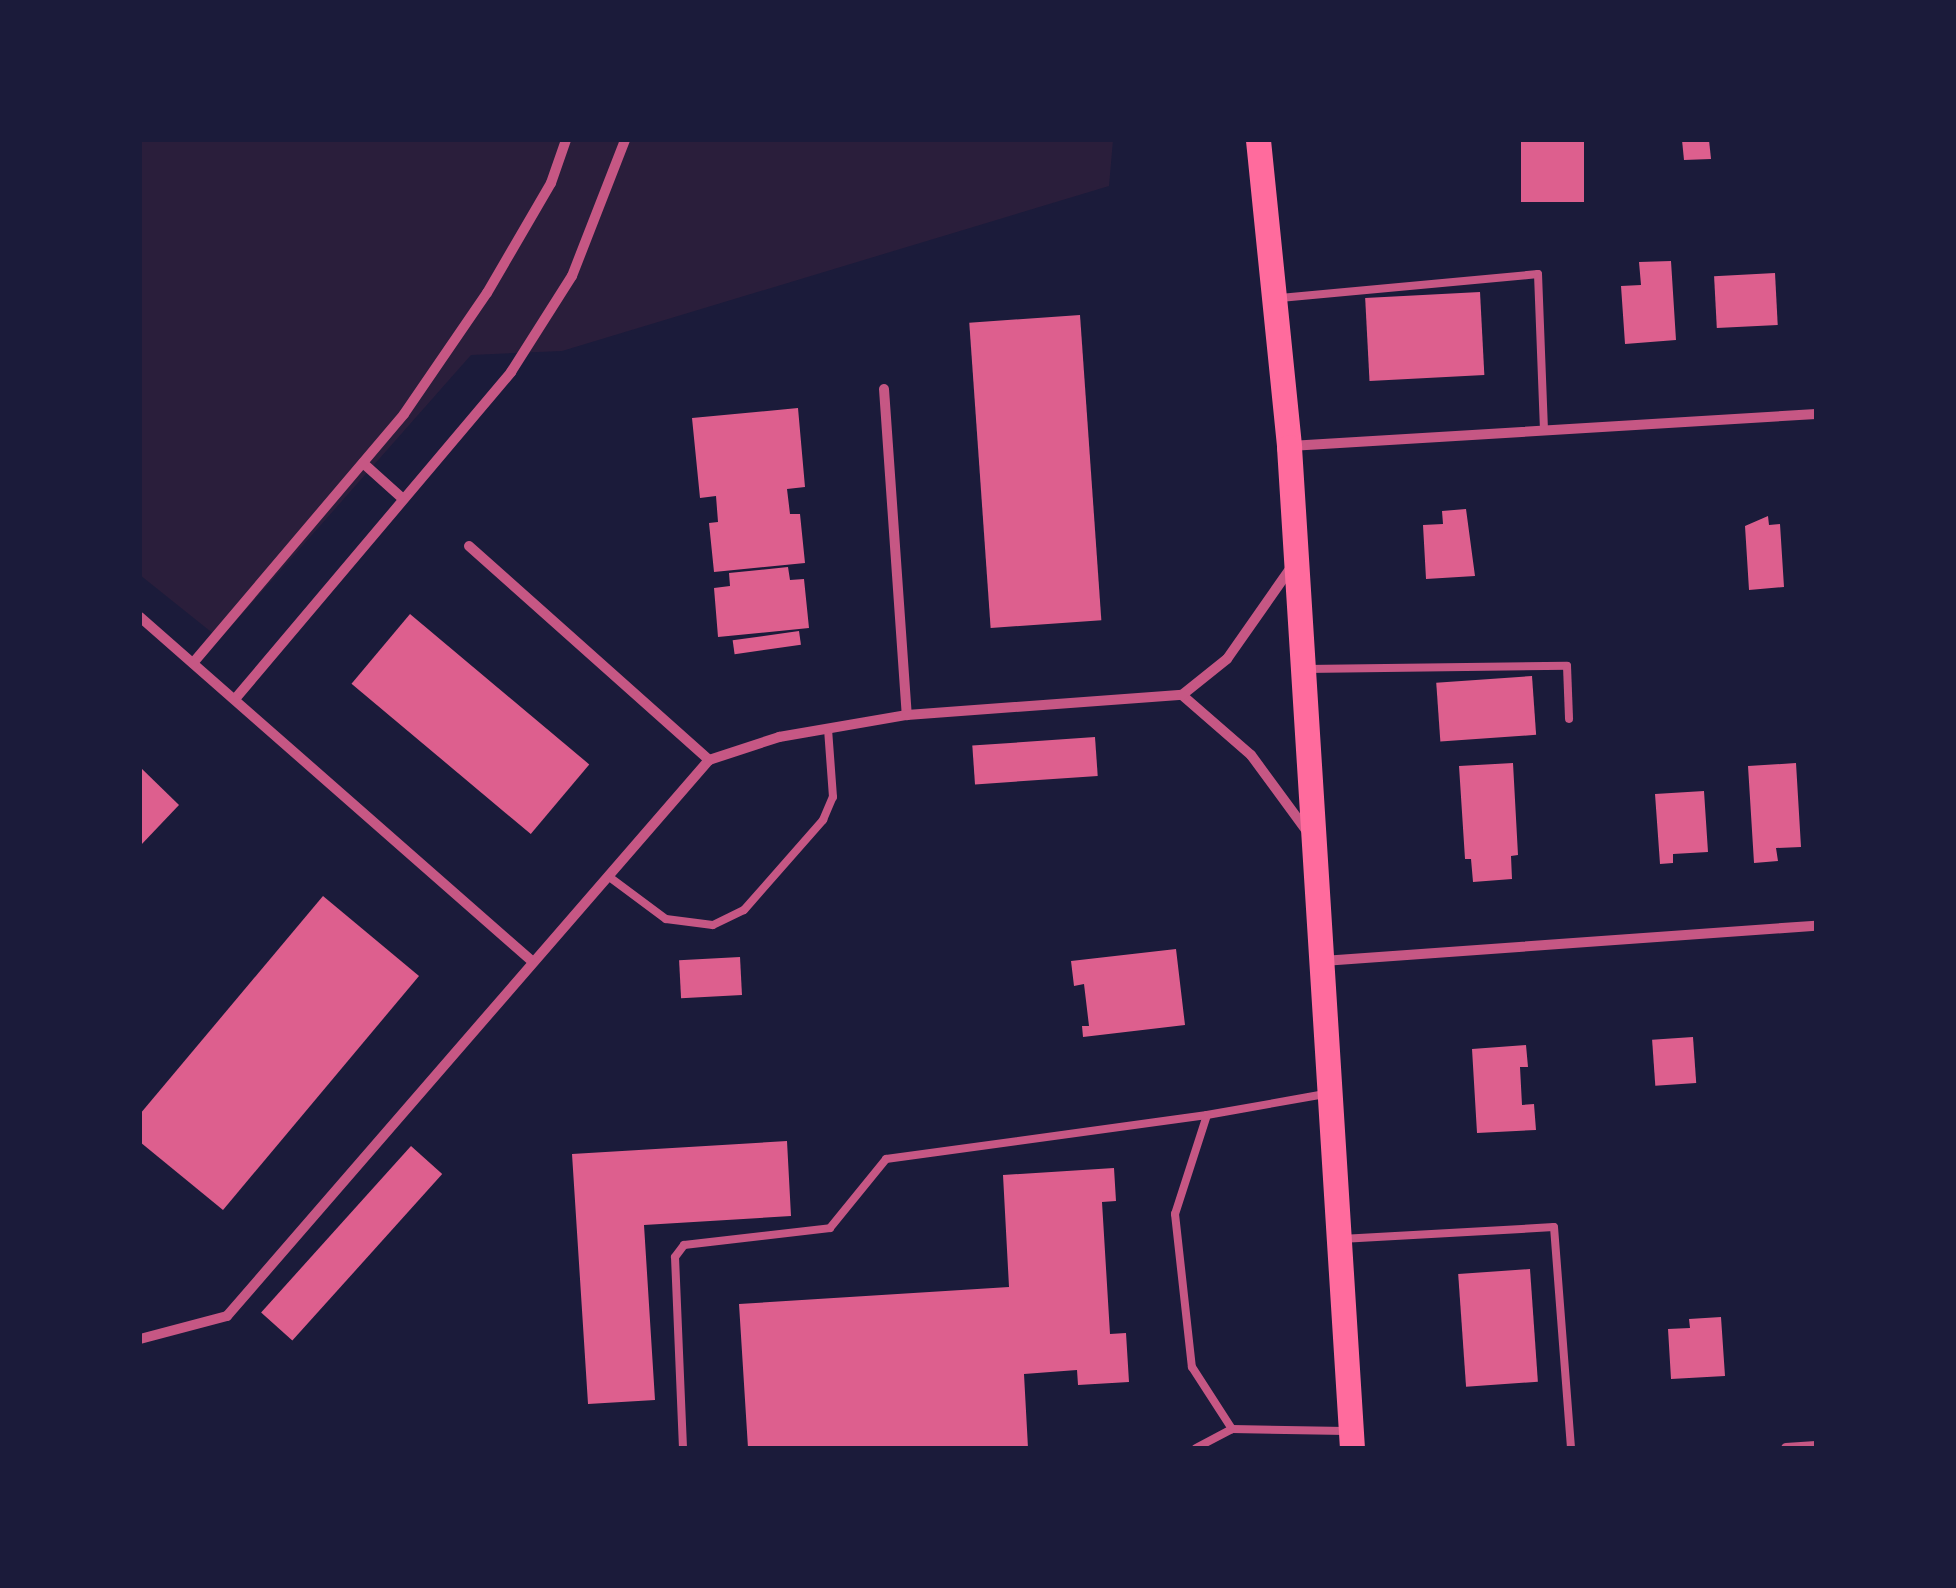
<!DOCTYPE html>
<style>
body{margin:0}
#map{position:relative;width:1956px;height:1588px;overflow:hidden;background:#1b1b3a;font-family:"PT Sans Narrow",sans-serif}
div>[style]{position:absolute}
.green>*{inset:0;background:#2a1e3b}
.building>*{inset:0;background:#dd5f8e;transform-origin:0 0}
.service>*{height:8px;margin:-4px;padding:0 4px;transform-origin:4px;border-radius:4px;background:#c65784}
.minor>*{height:10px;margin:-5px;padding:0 5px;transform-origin:5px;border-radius:5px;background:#c65784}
.primary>*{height:25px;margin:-12.5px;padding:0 12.5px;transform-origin:12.5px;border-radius:12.5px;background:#ff6b9d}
span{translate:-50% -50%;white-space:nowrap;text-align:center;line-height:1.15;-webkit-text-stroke:8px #1b1b3a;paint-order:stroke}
.frame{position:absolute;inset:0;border:142px solid #1b1b3a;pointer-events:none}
</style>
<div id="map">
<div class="green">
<i style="clip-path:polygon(140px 140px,1113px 140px,1109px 186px,562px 351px,471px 355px,220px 639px,140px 575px)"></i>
</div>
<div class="building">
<i style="left:1521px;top:140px;width:63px;height:62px"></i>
<i style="clip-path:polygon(1682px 140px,1709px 140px,1711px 159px,1684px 160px)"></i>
<i style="clip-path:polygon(1671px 261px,1676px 340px,1625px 344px,1621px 286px,1641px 285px,1639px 262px)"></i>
<i style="left:1775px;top:273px;width:52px;height:61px;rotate:87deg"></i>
<i style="left:1480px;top:292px;width:83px;height:115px;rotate:87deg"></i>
<i style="left:1080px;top:315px;width:306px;height:111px;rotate:86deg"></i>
<i style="clip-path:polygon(798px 408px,805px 487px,787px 489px,790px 514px,800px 514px,805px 563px,714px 572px,709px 523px,718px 522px,716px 496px,700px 498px,692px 418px)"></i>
<i style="clip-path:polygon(1466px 509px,1475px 576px,1426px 579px,1423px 525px,1443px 524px,1442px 511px)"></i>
<i style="clip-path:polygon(1768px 516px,1769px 525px,1780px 524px,1784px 587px,1749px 590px,1745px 526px)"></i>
<i style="clip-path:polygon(788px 567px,790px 580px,804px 579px,809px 628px,718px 637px,714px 588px,730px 586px,729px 573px)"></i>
<i style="left:410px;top:614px;width:234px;height:91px;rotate:40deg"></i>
<i style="left:799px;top:631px;width:14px;height:67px;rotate:82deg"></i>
<i style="left:1532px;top:676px;width:59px;height:96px;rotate:86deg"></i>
<i style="left:1095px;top:737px;width:39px;height:123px;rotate:86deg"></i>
<i style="clip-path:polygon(1513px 763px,1518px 855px,1511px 856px,1512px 879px,1473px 882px,1471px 859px,1465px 859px,1459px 766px)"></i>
<i style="clip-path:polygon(1796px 763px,1801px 847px,1776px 848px,1778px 861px,1754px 863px,1748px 766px)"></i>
<i style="clip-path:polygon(140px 767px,179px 805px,140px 846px)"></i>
<i style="clip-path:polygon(1704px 791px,1708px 852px,1673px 854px,1673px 863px,1660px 864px,1655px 794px)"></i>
<i style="clip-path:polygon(323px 896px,419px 976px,223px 1210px,140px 1142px,140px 1114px)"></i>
<i style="clip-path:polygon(1176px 949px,1185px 1025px,1083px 1037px,1082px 1026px,1089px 1026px,1084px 984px,1074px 986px,1071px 961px)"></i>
<i style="left:740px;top:957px;width:38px;height:61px;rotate:87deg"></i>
<i style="left:1693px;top:1037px;width:46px;height:41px;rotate:86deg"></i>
<i style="clip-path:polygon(1526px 1045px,1528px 1067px,1520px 1067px,1522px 1105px,1534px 1104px,1536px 1130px,1477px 1133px,1472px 1049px)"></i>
<i style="clip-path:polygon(787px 1141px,791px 1216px,644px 1225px,655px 1400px,588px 1404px,572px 1154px)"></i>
<i style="left:411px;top:1146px;width:42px;height:224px;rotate:42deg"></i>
<i style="clip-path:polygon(1114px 1168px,1116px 1201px,1102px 1202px,1110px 1334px,1126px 1333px,1129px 1382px,1078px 1385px,1077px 1370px,1024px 1374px,1028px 1448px,748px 1448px,739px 1304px,1009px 1287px,1003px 1175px)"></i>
<i style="left:1530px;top:1269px;width:113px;height:72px;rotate:86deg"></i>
<i style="clip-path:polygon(1721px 1317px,1725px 1376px,1671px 1379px,1668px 1329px,1690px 1328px,1689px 1319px)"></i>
</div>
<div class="service">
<i style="left:1280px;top:298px;width:259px;rotate:-5.3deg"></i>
<i style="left:1538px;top:274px;width:156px;rotate:87.8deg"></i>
<i style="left:1305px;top:669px;width:262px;rotate:-0.7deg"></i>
<i style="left:1567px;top:666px;width:53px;rotate:87.8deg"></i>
<i style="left:608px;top:876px;width:72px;rotate:36.6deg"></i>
<i style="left:666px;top:919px;width:47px;rotate:7.3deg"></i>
<i style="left:713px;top:925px;width:34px;rotate:-26deg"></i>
<i style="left:744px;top:910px;width:120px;rotate:-48.7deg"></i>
<i style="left:823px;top:820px;width:25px;rotate:-67deg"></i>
<i style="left:833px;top:797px;width:68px;rotate:-94.2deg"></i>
<i style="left:1325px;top:1094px;width:120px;rotate:169.9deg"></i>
<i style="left:1207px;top:1115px;width:104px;rotate:107.9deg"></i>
<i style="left:1175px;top:1214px;width:154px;rotate:83.7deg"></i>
<i style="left:1192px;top:1367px;width:74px;rotate:57.2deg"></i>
<i style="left:1232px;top:1429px;width:114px;rotate:1deg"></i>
<i style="left:1341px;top:1239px;width:213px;rotate:-3.2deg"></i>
<i style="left:1554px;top:1227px;width:222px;rotate:85.6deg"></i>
<i style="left:683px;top:1448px;width:191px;rotate:-92.4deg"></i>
<i style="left:675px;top:1257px;width:15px;rotate:-53deg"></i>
<i style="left:684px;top:1245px;width:147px;rotate:-6.6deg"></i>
<i style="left:830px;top:1228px;width:89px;rotate:-50.9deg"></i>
<i style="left:886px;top:1159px;width:324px;rotate:-7.8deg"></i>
<i style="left:1196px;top:1448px;width:41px;rotate:-27.8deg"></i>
</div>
<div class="minor">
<i style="left:884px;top:389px;width:327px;rotate:86deg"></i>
<i style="left:1290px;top:446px;width:527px;rotate:-3.48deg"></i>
<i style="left:363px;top:463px;width:52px;rotate:41.9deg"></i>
<i style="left:469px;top:546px;width:322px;rotate:41.7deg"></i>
<i style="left:140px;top:617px;width:523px;rotate:41.28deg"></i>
<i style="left:193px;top:663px;width:326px;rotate:-49.7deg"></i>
<i style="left:404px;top:414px;width:147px;rotate:-55.6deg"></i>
<i style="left:487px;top:293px;width:127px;rotate:-59.8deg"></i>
<i style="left:551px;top:183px;width:46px;rotate:-70.8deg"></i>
<i style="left:1182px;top:695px;width:91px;rotate:41deg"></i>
<i style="left:1251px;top:755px;width:93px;rotate:53.7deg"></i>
<i style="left:235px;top:699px;width:428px;rotate:-49.8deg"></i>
<i style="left:511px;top:372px;width:114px;rotate:-57.6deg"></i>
<i style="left:572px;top:276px;width:146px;rotate:-68.7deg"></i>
<i style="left:1323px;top:961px;width:494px;rotate:-4.1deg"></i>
<i style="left:140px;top:1339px;width:90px;rotate:-14.8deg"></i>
<i style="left:227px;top:1316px;width:736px;rotate:-49.08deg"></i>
<i style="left:709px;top:760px;width:74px;rotate:-18.2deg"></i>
<i style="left:779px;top:737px;width:130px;rotate:-9.8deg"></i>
<i style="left:907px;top:715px;width:276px;rotate:-4.2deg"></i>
<i style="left:1182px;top:695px;width:58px;rotate:-38.7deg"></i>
<i style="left:1227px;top:659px;width:113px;rotate:-55deg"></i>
<i style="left:1786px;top:1448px;width:30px;rotate:-4deg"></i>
</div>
<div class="primary">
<i style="left:1258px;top:140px;width:309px;rotate:84.2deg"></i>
<i style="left:1289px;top:447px;width:1003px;rotate:86.4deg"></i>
</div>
<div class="frame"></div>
</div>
